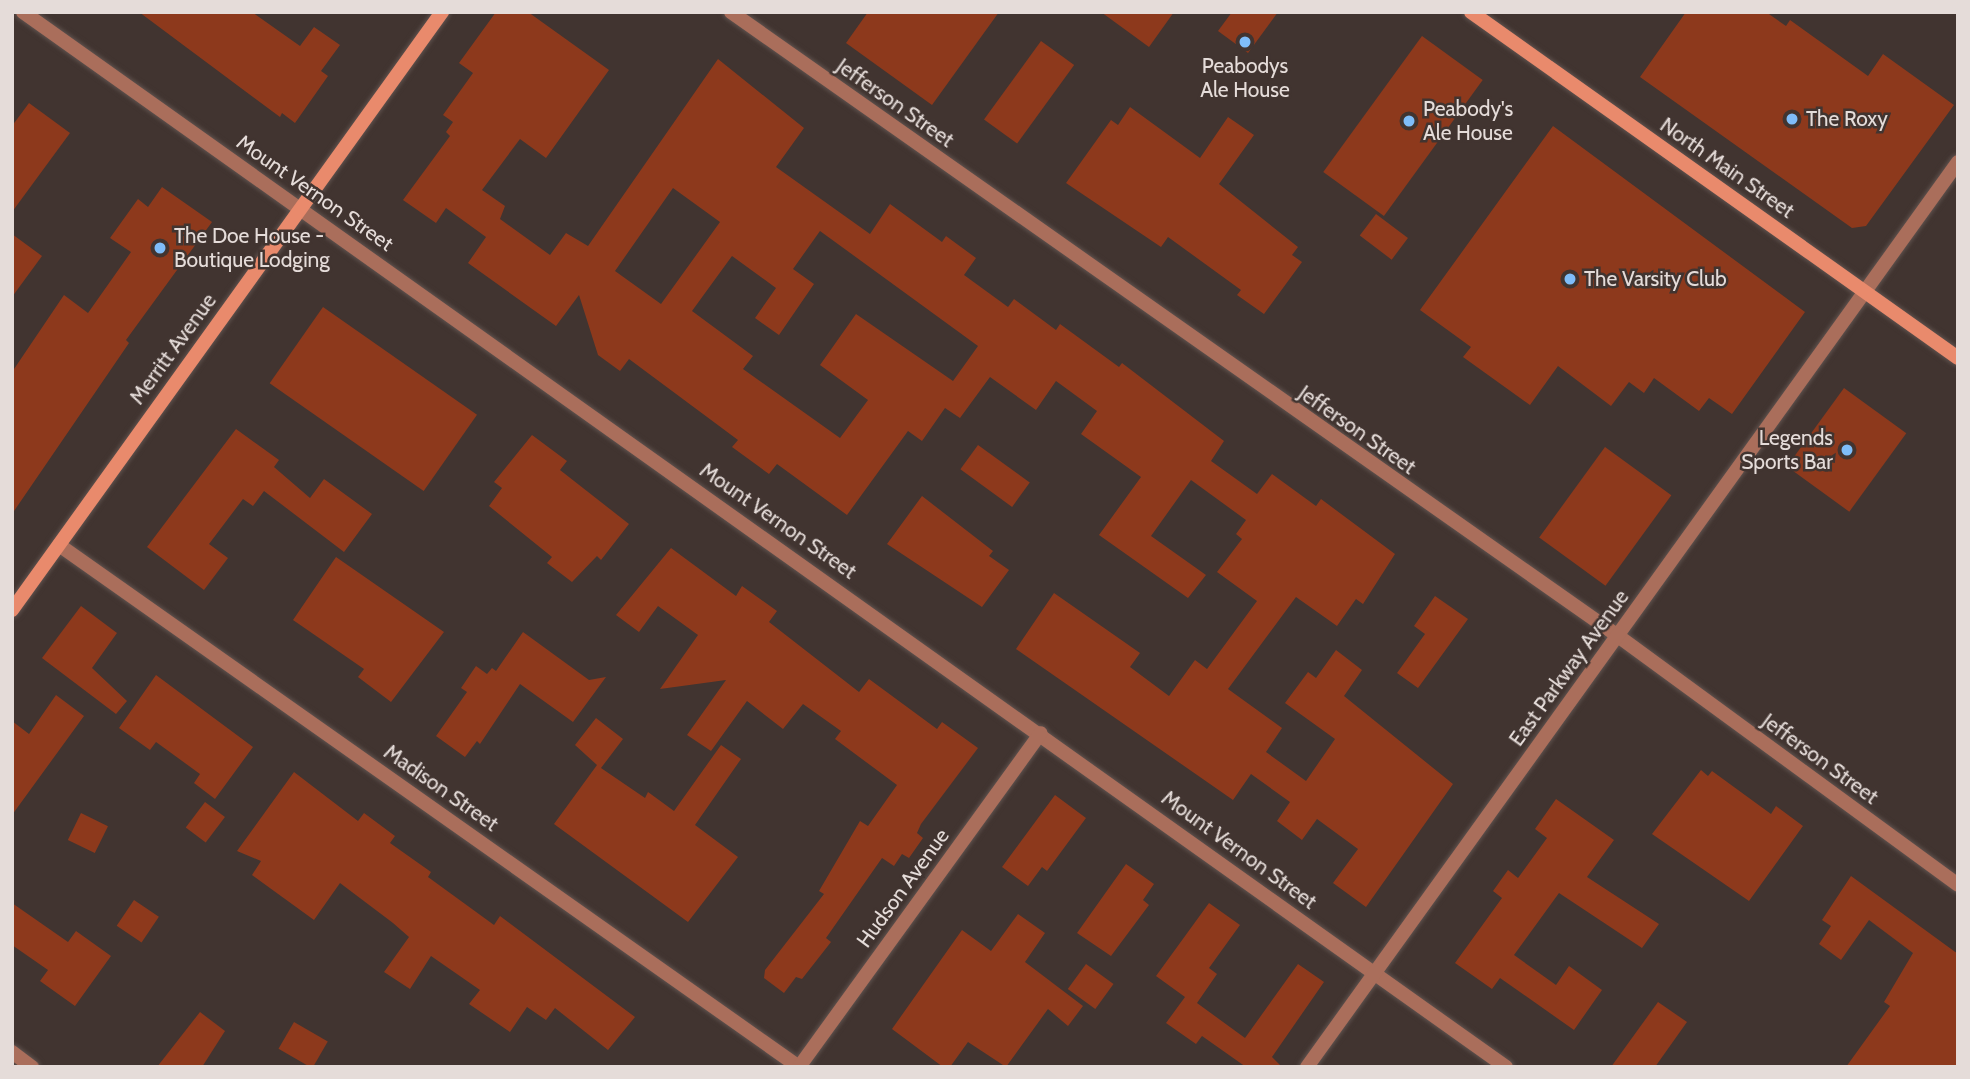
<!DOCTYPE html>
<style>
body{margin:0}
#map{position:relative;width:1970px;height:1079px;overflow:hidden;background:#413430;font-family:Cabin,sans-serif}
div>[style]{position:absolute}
.building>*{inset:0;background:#8d391c;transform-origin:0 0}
.roads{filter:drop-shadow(0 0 2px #5f524e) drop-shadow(0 0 2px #5f524e)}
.street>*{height:14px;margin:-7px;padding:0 7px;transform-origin:7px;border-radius:7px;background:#aa6e5b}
.secondary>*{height:14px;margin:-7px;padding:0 7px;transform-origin:7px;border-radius:7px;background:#e98a6c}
.dots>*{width:19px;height:19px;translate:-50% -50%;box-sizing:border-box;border:4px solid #413430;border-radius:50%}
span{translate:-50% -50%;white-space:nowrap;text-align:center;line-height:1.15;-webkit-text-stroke:5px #413430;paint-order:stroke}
.poi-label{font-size:21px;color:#e5dcd9}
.left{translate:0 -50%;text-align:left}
.right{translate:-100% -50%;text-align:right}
.street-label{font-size:21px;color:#e5dcd9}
.frame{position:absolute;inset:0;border:14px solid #e5dcd9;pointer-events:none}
</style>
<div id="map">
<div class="building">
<i style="clip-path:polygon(139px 12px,252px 12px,300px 46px,314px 27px,340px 45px,321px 71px,328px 76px,295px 123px,282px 113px,280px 117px)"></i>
<i style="clip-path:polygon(evenodd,496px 12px,528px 12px,609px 70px,546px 158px,520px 139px,482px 190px,505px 206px,500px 219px,550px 255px,566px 233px,588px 246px,718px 59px,804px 128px,776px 167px,870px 234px,890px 204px,942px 242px,946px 236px,976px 258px,964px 275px,1008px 307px,1014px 299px,1056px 330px,1060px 324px,1119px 367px,1122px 363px,1224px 441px,1211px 461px,1257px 494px,1272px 474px,1316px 506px,1321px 499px,1395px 554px,1363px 604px,1356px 599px,1337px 626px,1296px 597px,1228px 689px,1282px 728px,1266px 752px,1306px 781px,1335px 739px,1285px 703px,1308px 672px,1316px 678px,1336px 650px,1362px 670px,1344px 696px,1453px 784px,1366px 907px,1333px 883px,1358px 849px,1317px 819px,1302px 840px,1277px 821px,1290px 802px,1251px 774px,1233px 800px,1016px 649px,1054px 593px,1140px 653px,1130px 667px,1169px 696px,1195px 660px,1207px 669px,1257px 601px,1217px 572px,1242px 539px,1236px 534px,1246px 520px,1191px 480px,1151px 536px,1206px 575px,1188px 598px,1099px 535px,1141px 477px,1081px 434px,1097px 411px,1056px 381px,1036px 410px,990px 377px,960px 418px,945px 408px,922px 441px,908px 431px,847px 515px,777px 464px,769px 474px,732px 447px,738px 440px,629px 359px,620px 371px,598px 355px,579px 295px,556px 326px,468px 263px,486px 237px,446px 208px,436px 223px,403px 200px,450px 136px,446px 132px,453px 122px,443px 115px,473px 73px,459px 63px,496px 12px,673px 188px,720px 222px,661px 304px,615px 271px,673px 188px,496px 12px,820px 231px,978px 346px,953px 381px,856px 314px,820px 365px,868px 400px,840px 438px,743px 369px,753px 356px,692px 311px,732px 256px,776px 288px,755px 318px,779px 335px,814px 284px,793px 269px,820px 231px)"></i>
<i style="clip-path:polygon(868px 12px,999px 12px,932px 105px,846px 43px)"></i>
<i style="clip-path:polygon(1101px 12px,1174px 12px,1149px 47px)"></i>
<i style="clip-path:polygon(1232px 12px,1278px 12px,1248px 53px,1218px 31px)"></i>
<i style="clip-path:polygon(1686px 12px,1766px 12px,1786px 26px,1790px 20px,1868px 76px,1883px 54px,1954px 105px,1866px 226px,1852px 228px,1640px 77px)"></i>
<i style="left:1422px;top:36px;width:75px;height:168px;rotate:36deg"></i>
<i style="left:1041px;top:41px;width:41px;height:97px;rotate:36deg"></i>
<i style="clip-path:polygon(29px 103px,70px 133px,12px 212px,12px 126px)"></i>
<i style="clip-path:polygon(1130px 107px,1200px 158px,1228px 117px,1254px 135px,1219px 184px,1298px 247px,1292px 255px,1302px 262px,1264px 314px,1237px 295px,1241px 290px,1168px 237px,1161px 247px,1066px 183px,1111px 120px,1118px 125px)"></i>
<i style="clip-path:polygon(1553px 126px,1805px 312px,1732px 414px,1709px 398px,1699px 411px,1654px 378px,1644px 393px,1629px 382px,1611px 406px,1558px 366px,1530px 405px,1463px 357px,1471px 347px,1420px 310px)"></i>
<i style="clip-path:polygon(162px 187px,212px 222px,126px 340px,129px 343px,12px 514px,12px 372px,64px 295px,88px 313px,131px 252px,110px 238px,138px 199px,148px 207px)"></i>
<i style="left:1376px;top:214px;width:40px;height:27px;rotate:37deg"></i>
<i style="clip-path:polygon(12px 234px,42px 256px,12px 297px)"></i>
<i style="left:323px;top:307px;width:188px;height:93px;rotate:35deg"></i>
<i style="left:1844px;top:388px;width:77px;height:97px;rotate:36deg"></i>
<i style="clip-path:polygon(236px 429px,279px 460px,274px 467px,310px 498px,324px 479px,372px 514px,344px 552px,264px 491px,253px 506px,243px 499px,209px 544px,228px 558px,204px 590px,147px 547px)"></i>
<i style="clip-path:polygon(532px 435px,567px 461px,560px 470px,629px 524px,601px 560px,597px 556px,572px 582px,547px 563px,552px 557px,489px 506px,502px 488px,494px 482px)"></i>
<i style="left:978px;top:445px;width:64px;height:30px;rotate:36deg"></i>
<i style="left:1605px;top:447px;width:82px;height:112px;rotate:36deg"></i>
<i style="clip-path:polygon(922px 496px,993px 551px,989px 556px,1009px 570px,982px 607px,887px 544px)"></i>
<i style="clip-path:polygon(671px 548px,736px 596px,742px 586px,777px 611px,769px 622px,859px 692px,869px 679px,937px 729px,942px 722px,978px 748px,921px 824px,917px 833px,923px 838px,909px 858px,902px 854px,894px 866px,882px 858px,826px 938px,831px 942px,802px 979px,796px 977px,784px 993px,764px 978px,765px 970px,824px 894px,819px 891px,860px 821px,868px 826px,897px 785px,835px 739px,841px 731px,803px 704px,783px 729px,747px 701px,711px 751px,687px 735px,726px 680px,660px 689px,698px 635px,658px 606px,639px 632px,616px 615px)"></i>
<i style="clip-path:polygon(336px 557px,444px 632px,391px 702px,358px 677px,364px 669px,293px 620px)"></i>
<i style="clip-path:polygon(1435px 596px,1468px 619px,1418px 688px,1397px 673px,1425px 634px,1414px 626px)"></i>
<i style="clip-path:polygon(81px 606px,117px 633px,92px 668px,127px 701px,116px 714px,42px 658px)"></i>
<i style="clip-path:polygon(523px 632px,589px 680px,606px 677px,573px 722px,520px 684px,480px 744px,477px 741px,465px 757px,436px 736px,467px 692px,461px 688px,476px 666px,487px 674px,492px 668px,496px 671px)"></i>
<i style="clip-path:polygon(156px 675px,253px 747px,215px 799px,194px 783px,200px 774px,156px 742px,150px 750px,119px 728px)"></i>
<i style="clip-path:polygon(56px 695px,84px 716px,12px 815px,12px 721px,29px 734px)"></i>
<i style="clip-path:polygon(596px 718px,623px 739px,601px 768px,645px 798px,648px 792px,674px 811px,721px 745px,741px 759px,695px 825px,738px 857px,688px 922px,554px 824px,597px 765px,575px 745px)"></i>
<i style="clip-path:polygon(1701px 770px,1708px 776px,1712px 771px,1771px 814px,1776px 806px,1803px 826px,1749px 901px,1652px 834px)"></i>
<i style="clip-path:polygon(294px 772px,358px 821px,364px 813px,395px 836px,390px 843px,431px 872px,428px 877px,494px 925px,500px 916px,635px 1017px,608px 1050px,555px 1008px,546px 1020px,527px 1007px,510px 1032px,469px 1004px,480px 990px,431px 956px,410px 989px,384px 972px,409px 937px,393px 923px,340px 883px,314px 920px,252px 875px,261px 861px,237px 851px)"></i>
<i style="clip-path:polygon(1055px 795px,1086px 818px,1047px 871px,1042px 867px,1028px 886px,1002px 867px)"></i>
<i style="clip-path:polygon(1556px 799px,1614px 840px,1587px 877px,1659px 924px,1642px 948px,1559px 893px,1514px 955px,1556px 985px,1569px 966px,1602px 990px,1574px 1030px,1500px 978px,1492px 989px,1455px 963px,1502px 898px,1493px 891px,1508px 870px,1518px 878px,1547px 838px,1535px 829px)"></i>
<i style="left:205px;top:802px;width:25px;height:32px;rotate:37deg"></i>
<i style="left:81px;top:813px;width:30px;height:30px;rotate:26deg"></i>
<i style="clip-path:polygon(1126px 864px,1154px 884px,1143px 900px,1149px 905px,1111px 956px,1077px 933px)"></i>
<i style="clip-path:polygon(1851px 876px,1958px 954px,1958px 1067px,1846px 1067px,1890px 1006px,1884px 1002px,1913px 953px,1869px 920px,1841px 960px,1819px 944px,1831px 926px,1822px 920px)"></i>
<i style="left:134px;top:900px;width:30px;height:31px;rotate:34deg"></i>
<i style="clip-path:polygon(12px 903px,68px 942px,76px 931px,111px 956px,75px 1006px,40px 981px,48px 970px,12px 945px)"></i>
<i style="clip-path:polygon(1209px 903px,1240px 925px,1209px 968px,1217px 974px,1197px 1003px,1245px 1038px,1298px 964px,1324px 982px,1272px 1057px,1282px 1067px,1246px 1067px,1202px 1036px,1196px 1044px,1166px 1023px,1185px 997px,1156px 976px)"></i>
<i style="clip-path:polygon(1018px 914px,1045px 933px,1025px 962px,1083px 1006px,1068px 1026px,1048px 1009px,1006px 1067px,968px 1042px,950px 1067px,943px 1067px,892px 1029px,962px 930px,991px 951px)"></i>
<i style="left:1086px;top:964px;width:34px;height:31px;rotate:36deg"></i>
<i style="clip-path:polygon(1658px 1002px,1687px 1022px,1655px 1067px,1611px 1067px)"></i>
<i style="clip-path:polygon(200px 1012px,225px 1031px,202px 1067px,157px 1067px)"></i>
<i style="left:294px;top:1022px;width:39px;height:31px;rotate:30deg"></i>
</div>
<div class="roads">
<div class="street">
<i style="left:23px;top:12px;width:1820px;rotate:35.43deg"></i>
<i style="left:731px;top:12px;width:1085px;rotate:35.13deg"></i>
<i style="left:1618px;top:636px;width:421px;rotate:36.2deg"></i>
<i style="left:59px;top:545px;width:906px;rotate:35.2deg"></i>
<i style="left:799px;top:1067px;width:412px;rotate:-54.1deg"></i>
<i style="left:12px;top:1052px;width:25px;rotate:37deg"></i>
<i style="left:1307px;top:1067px;width:1115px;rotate:-54.27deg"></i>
</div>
<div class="secondary">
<i style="left:1471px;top:12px;width:597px;rotate:35.39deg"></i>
<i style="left:12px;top:610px;width:737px;rotate:-54.28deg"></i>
</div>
</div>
<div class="dots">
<i style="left:1245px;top:42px;background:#7fbdf9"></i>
<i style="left:1792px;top:119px;background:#7fbdf9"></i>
<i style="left:1409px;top:121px;background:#7fbdf9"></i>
<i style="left:160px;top:248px;background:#7fbdf9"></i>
<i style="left:1570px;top:279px;background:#7fbdf9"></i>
<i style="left:1847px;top:450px;background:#7fbdf9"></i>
</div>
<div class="poi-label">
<span style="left:1245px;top:78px">Peabodys<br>Ale House</span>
<span class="left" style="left:1423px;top:121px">Peabody's<br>Ale House</span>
<span class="left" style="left:1806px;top:119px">The Roxy</span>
<span class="left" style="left:174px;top:248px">The Doe House -<br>Boutique Lodging</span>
<span class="left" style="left:1584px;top:279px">The Varsity Club</span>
<span class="right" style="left:1833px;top:450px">Legends<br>Sports Bar</span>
</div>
<div class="street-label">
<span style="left:895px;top:103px;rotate:35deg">Jefferson Street</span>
<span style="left:1727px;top:168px;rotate:35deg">North Main Street</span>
<span style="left:315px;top:193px;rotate:35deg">Mount Vernon Street</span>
<span style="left:173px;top:349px;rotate:-54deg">Merritt Avenue</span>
<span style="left:1357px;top:430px;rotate:35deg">Jefferson Street</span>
<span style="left:778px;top:521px;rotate:35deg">Mount Vernon Street</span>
<span style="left:1569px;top:668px;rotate:-54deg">East Parkway Avenue</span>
<span style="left:1820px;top:759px;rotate:36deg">Jefferson Street</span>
<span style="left:441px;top:788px;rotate:35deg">Madison Street</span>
<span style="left:1239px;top:850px;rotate:36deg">Mount Vernon Street</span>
<span style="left:903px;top:888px;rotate:-54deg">Hudson Avenue</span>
</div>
<div class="frame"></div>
</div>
